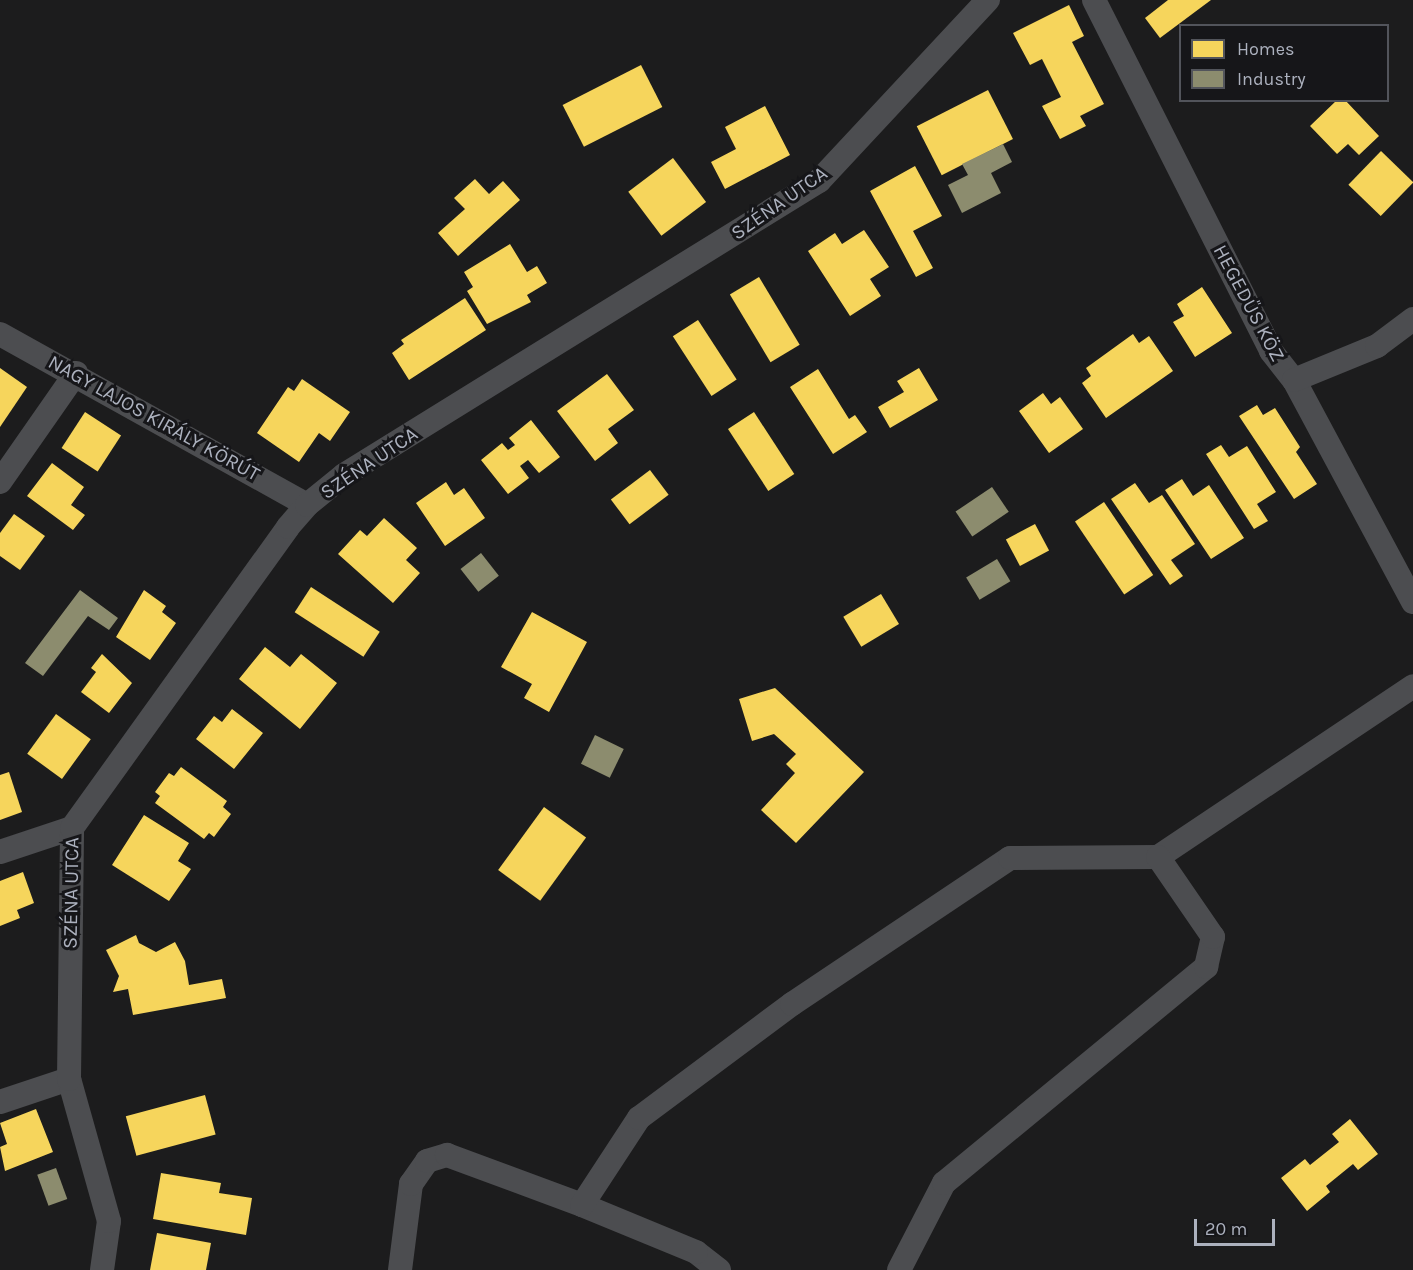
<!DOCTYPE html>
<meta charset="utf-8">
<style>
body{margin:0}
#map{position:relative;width:1413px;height:1270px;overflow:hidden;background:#1c1c1d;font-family:Karla,sans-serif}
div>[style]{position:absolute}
.homes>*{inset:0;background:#f6d55c;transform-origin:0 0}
.industry>*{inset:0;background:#8c8c6e;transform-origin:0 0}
.minor>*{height:24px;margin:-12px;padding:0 12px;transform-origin:12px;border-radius:12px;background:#4c4d50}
span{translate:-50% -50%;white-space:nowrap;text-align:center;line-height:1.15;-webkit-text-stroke:6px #161619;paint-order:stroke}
.street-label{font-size:20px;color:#acb1be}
.legend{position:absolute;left:1179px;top:24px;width:210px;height:78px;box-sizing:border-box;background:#161619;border:2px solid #52545b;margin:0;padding:8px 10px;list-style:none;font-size:18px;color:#acb1be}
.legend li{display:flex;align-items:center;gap:12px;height:30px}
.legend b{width:30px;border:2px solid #52545b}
.scale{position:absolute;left:1194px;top:1219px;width:81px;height:27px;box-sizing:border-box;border:3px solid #acb1be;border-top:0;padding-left:8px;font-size:18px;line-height:21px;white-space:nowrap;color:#acb1be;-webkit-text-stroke:4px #161619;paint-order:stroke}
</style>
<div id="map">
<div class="homes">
<i style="clip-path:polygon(1168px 0,1211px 0,1160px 38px,1145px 18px)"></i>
<i style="clip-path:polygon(1069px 5px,1084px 36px,1072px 42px,1104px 104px,1080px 116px,1086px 126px,1060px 139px,1042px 106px,1061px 97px,1042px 59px,1030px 65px,1013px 33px)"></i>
<i style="left:641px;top:65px;width:47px;height:88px;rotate:63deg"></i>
<i style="left:988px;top:90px;width:55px;height:80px;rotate:63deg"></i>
<i style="clip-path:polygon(1337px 100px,1345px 100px,1379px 136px,1359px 155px,1348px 144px,1337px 154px,1310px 126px)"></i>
<i style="clip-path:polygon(765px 106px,790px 155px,725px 189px,711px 162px,736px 149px,725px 127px)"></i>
<i style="left:1381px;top:151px;width:45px;height:47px;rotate:44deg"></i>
<i style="left:673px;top:158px;width:55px;height:56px;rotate:53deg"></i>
<i style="clip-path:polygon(915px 166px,942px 216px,913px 231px,933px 268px,916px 277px,870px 191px)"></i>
<i style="clip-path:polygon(475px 179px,489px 194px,503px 181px,520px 200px,458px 256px,438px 233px,465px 209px,454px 198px)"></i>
<i style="clip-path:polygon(864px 230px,889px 267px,870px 279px,881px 296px,850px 316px,808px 251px,835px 233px,842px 244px)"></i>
<i style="clip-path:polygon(510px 244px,527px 272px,537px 266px,547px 283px,527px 295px,531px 302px,487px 324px,467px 291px,473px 287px,464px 272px)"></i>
<i style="left:759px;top:277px;width:79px;height:34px;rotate:59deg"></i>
<i style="clip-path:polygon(1202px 287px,1232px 333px,1195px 357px,1173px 322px,1184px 316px,1177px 304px)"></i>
<i style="clip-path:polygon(465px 298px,486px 330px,409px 380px,392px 353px,404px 344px,401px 340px)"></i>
<i style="left:698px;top:320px;width:71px;height:30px;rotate:57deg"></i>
<i style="clip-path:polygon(1133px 334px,1139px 343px,1149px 336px,1173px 371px,1106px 418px,1082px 383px,1091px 376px,1086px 368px)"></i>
<i style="clip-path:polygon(0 368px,27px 387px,0 427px)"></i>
<i style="clip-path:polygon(919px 368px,938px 400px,890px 428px,878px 407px,904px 392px,897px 381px)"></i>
<i style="clip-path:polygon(818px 369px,849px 419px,855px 415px,867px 432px,833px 454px,790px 387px)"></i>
<i style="clip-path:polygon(607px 374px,634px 410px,608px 429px,618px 443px,595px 461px,557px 411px)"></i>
<i style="clip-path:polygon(302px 379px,350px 412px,330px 441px,319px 433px,299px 462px,257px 433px,288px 387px,294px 391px)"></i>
<i style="clip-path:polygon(1043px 393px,1051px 404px,1060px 397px,1083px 429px,1049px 453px,1019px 411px)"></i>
<i style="clip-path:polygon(1257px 405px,1263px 415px,1275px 408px,1300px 447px,1296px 452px,1317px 484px,1294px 499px,1239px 416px)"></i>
<i style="left:85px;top:412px;width:43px;height:43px;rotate:33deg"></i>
<i style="left:754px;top:412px;width:74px;height:31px;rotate:57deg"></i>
<i style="clip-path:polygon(531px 420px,560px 457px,539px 473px,528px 460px,520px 466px,529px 478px,508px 494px,481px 460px,502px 443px,508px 450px,515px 445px,509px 438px)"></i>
<i style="clip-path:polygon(1221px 445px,1229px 457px,1247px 446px,1276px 492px,1257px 504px,1268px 521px,1254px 529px,1206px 454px)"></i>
<i style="clip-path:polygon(52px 463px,84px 487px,71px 505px,85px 515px,73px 530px,27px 496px)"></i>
<i style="left:650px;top:470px;width:31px;height:49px;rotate:53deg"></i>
<i style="clip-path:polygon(1182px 479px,1193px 496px,1209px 485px,1244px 538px,1211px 559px,1165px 490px)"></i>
<i style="clip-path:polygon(446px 482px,454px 495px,464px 488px,485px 518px,445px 546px,416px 503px)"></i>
<i style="clip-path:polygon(1135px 483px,1149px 503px,1162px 495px,1195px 544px,1171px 560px,1183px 576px,1170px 585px,1111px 499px)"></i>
<i style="left:1104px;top:502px;width:88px;height:35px;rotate:56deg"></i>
<i style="clip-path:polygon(14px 514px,45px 536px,20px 570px,0 556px,0 533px)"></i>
<i style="clip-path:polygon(384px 518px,417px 548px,406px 560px,420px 573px,393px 603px,338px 554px,360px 530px,367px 536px)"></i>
<i style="left:1035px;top:524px;width:30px;height:33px;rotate:62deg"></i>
<i style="left:311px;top:587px;width:82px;height:30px;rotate:33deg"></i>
<i style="clip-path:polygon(144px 590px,166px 606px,162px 612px,176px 623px,150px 660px,116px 637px)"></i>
<i style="left:881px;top:594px;width:35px;height:44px;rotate:59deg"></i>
<i style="clip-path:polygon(532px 612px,587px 642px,549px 712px,524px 698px,532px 684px,501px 667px)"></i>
<i style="clip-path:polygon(265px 647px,290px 667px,301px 654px,337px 683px,300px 729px,239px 679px)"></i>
<i style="clip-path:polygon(102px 654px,132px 683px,109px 713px,81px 692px,96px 672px,91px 668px)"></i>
<i style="clip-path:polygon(775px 688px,864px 772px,796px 843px,761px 810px,795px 773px,786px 764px,796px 754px,774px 734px,752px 741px,739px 699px)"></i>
<i style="clip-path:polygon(232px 709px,263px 733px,234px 769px,196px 739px,214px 716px,222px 722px)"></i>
<i style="left:56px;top:714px;width:43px;height:49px;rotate:36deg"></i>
<i style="clip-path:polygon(181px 767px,227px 801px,223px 807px,231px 814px,214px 837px,209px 833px,204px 839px,155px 803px,160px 796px,155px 792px,169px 773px,174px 776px)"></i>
<i style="clip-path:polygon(9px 772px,22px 812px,0 820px,0 775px)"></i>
<i style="left:544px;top:807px;width:52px;height:78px;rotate:36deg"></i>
<i style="clip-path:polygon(144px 815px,189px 843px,178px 861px,191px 869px,169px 901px,112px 865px)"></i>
<i style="clip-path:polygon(23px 872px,34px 903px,17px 910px,20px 918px,0 926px,0 881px)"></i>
<i style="clip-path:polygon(136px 935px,139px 943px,156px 952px,175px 942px,185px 961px,189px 985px,222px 979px,226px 998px,133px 1015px,128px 989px,113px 992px,119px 976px,106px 950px)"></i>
<i style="left:205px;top:1095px;width:41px;height:82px;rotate:75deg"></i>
<i style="clip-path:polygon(36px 1109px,53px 1152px,5px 1171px,0 1147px,7px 1144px,0 1123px)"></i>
<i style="clip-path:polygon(1350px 1119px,1378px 1154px,1358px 1170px,1353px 1164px,1326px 1186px,1330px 1192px,1307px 1211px,1281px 1178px,1305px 1159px,1310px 1165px,1339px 1142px,1332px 1134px)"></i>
<i style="clip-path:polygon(161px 1173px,221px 1183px,219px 1193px,252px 1198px,246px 1235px,153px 1219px)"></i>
<i style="clip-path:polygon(157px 1233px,211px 1243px,206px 1270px,150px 1270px)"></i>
</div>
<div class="industry">
<i style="clip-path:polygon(1003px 144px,1012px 162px,991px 173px,1001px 193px,962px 213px,948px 185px,968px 175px,962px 164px)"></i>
<i style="left:992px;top:487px;width:30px;height:44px;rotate:56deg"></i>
<i style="left:481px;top:553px;width:29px;height:26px;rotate:52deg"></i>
<i style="left:997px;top:559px;width:26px;height:36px;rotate:59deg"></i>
<i style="clip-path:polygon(80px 590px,118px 618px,109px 630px,88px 616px,43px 676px,25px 663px)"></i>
<i style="left:595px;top:735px;width:32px;height:32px;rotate:26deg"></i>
<i style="left:56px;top:1168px;width:33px;height:20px;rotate:70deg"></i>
</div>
<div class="minor">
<i style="left:1094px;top:0;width:393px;rotate:63.2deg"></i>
<i style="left:1271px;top:351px;width:37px;rotate:52deg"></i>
<i style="left:1294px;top:380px;width:252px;rotate:61.8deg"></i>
<i style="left:0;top:334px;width:351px;rotate:29.1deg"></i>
<i style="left:1294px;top:380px;width:90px;rotate:-22.3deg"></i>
<i style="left:1377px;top:346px;width:45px;rotate:-36.9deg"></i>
<i style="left:0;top:482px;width:133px;rotate:-55.1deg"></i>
<i style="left:0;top:852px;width:76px;rotate:-18.4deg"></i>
<i style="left:0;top:1102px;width:73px;rotate:-18.4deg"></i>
<i style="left:102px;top:1270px;width:49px;rotate:-81.9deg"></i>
<i style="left:109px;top:1221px;width:148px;rotate:-105.7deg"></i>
<i style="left:69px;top:1079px;width:251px;rotate:-89.3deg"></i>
<i style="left:72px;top:828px;width:370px;rotate:-54.3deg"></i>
<i style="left:288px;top:527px;width:29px;rotate:-49deg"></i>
<i style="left:307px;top:505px;width:48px;rotate:-39deg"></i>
<i style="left:344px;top:475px;width:559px;rotate:-31.76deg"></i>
<i style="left:819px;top:181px;width:248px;rotate:-47deg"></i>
<i style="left:400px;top:1270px;width:87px;rotate:-82.7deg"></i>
<i style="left:411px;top:1184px;width:28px;rotate:-55deg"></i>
<i style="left:427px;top:1161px;width:21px;rotate:-17deg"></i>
<i style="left:447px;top:1155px;width:144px;rotate:20.3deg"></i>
<i style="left:719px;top:1270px;width:29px;rotate:-142deg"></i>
<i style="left:696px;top:1252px;width:123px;rotate:-157.6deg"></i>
<i style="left:582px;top:1205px;width:104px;rotate:-56.8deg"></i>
<i style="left:639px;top:1118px;width:191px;rotate:-36.7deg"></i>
<i style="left:792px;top:1004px;width:262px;rotate:-33.8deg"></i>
<i style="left:1010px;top:858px;width:148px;rotate:-0.4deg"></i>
<i style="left:1158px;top:857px;width:307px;rotate:-33.8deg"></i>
<i style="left:899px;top:1270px;width:98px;rotate:-62.7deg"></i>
<i style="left:944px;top:1183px;width:340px;rotate:-39.5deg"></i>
<i style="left:1206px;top:967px;width:31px;rotate:-77deg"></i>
<i style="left:1213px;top:937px;width:97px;rotate:-124.5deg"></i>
</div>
<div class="street-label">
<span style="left:779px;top:203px;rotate:-35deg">SZÉNA UTCA</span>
<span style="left:1249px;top:303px;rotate:62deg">HEGEDŰS KÖZ</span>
<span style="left:154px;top:418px;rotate:29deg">NAGY LAJOS KIRÁLY KÖRÚT</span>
<span style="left:369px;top:463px;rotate:-34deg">SZÉNA UTCA</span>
<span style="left:71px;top:893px;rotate:-89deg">SZÉNA UTCA</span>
</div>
<ul class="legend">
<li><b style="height:16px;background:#f6d55c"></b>Homes</li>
<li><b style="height:16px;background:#8c8c6e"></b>Industry</li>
</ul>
<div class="scale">20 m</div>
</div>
